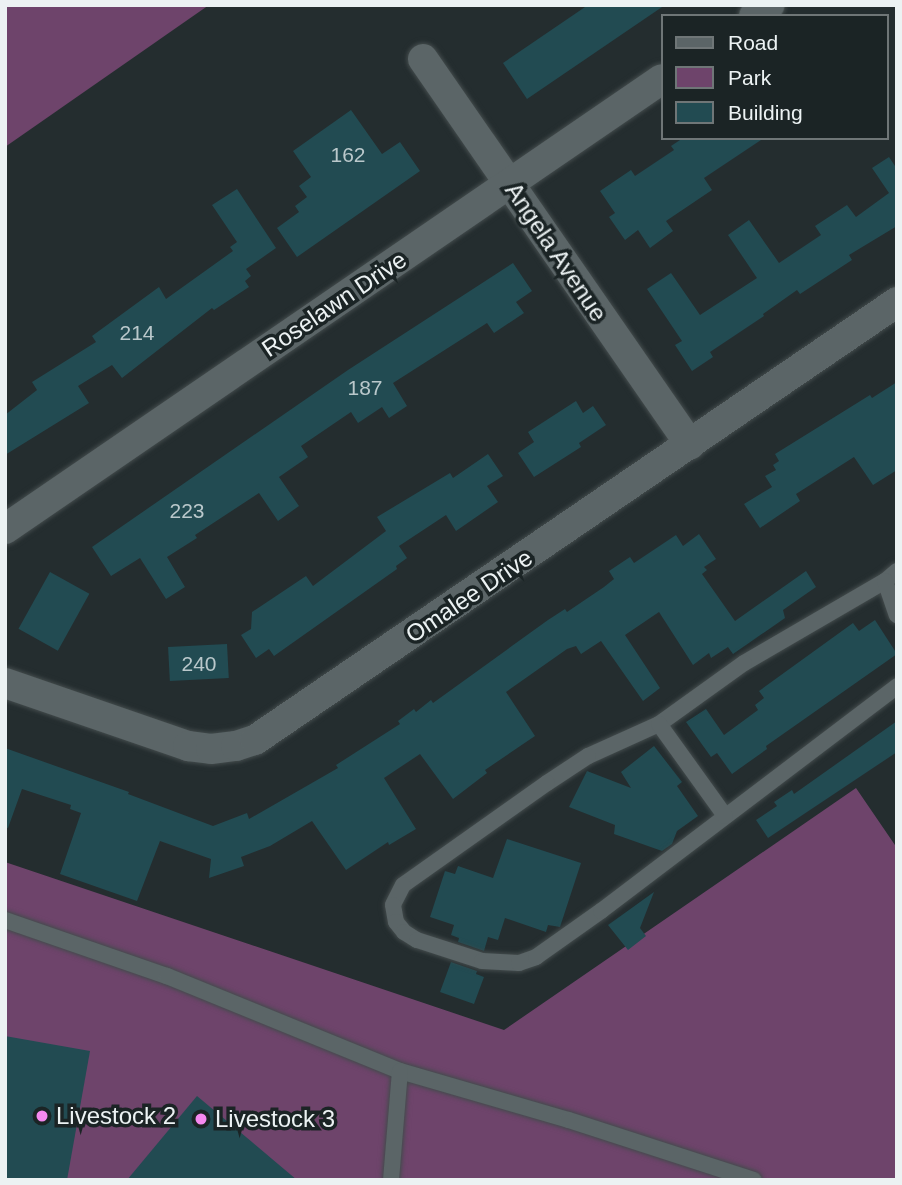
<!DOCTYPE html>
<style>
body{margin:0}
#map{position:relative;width:902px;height:1185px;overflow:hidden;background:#242d2f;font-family:Helvetica,sans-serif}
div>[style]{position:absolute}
.green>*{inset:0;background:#6e446b}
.building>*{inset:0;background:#224b52;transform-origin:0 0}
.roads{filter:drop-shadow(0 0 2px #434b4c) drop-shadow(0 0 2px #434b4c)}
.lane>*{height:16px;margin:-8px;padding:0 8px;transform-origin:8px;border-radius:8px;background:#5b6567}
.street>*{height:30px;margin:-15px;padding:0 15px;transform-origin:15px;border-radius:15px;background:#5b6567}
.dots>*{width:19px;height:19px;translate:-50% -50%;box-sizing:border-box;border:4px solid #1b2425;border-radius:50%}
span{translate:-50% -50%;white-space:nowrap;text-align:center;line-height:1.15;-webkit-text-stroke:7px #1b2425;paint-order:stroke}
.number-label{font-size:21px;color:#bac8cb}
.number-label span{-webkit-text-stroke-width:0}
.street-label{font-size:24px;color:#ecf2f3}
.poi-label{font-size:24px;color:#ecf2f3}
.left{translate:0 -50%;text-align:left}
.frame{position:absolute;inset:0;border:7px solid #ecf2f3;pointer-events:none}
.legend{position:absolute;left:661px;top:14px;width:228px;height:126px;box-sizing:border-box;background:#1b2425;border:2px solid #6f7677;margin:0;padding:9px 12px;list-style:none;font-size:21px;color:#ecf2f3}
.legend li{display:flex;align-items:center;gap:14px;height:35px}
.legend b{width:35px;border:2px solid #6f7677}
</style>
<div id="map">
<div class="green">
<i style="clip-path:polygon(5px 5px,209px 5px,5px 147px)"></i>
<i style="clip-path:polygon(856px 788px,897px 848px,897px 1180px,5px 1180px,5px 862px,504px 1030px)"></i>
</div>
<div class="building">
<i style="clip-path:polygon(588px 5px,665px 5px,527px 99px,503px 63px)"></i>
<i style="clip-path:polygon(351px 110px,382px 154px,400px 142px,420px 171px,297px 257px,277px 228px,299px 212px,295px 206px,307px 197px,299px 186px,311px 177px,293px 151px)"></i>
<i style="clip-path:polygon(683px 138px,764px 138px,704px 178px,712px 190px,666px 221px,673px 231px,650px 248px,638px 230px,625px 240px,609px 217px,615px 213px,600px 191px,631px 170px,635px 176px,674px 150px,671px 146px)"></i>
<i style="clip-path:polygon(889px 157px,897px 169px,897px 226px,849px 255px,852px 260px,800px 294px,797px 290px,763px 314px,764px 316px,710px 352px,713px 357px,692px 371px,675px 345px,682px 341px,647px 289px,671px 273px,700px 315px,757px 278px,728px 235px,749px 220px,779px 263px,821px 235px,815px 226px,847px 205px,856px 217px,889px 193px,872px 168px)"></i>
<i style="clip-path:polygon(237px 189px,276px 248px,246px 269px,251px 276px,245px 281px,249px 287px,214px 310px,212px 308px,122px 378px,112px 365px,78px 386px,89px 403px,5px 455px,5px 415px,37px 390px,32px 382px,96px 342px,92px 336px,159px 287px,166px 299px,233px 251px,230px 247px,237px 242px,212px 205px)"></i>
<i style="clip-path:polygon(513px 263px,532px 291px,516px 302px,524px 313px,494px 333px,487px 323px,393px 383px,407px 406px,389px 418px,382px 407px,358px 423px,351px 412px,301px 446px,308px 457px,279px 477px,299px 506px,278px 521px,259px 493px,195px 535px,197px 538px,167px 557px,185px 587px,166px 599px,140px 558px,111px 576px,92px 547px,348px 370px)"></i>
<i style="clip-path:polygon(897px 382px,897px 470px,873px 485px,854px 457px,796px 494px,800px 501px,760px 528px,744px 504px,772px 487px,765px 476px,776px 470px,773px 465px,779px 461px,775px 454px,870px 395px,872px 398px)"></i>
<i style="clip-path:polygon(576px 401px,583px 413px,593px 406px,606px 425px,579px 443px,581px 447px,534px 477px,518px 453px,534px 442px,528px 432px)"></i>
<i style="clip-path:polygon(488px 454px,503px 476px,487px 486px,498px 502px,456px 531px,446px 515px,399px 546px,407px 558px,396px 566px,397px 569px,274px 656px,269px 649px,256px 658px,241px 635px,251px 629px,252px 612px,306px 576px,313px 586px,386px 531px,377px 517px,450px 473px,453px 478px)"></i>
<i style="clip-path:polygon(699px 534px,716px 559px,704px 567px,707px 570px,702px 574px,735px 621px,806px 571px,816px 587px,783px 610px,785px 618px,733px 654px,728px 647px,711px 658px,709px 653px,693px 665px,659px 612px,625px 635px,660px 688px,643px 701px,601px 641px,581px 654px,576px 646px,567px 649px,506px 692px,535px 736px,485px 770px,487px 773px,453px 799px,420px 754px,384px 778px,416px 829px,389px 845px,388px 842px,346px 870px,312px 821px,270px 846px,241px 857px,244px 866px,209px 878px,211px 859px,160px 841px,137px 901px,60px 874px,81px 813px,70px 809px,71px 805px,22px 789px,8px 828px,5px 827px,5px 748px,129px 792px,128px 794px,213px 826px,247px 813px,249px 819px,338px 768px,336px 765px,400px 724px,398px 721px,414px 709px,416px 712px,431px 700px,433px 703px,548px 620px,565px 609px,567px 612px,604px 587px,614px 579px,609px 571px,630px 557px,634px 563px,676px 535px,683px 546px)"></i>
<i style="left:50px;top:572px;width:45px;height:65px;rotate:29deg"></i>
<i style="clip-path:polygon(875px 620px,897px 654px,766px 746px,767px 749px,732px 774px,717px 753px,711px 757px,686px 722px,706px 709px,724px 735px,758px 710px,755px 705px,764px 698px,759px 691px,853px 623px,859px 631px)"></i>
<i style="left:227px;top:644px;width:34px;height:59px;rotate:87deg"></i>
<i style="clip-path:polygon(897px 721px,897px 752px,768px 838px,756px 820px,777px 806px,774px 802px,792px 790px,794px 794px)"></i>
<i style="clip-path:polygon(654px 746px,682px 782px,677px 786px,698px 816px,677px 831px,672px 844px,662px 851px,614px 834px,615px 825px,569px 807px,587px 771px,631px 788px,621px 772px)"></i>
<i style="clip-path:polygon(507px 839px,581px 863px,560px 927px,548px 925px,546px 932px,505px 918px,498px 940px,488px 937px,484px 951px,458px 942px,459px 938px,451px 935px,454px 925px,430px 917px,445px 871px,455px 874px,458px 866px,493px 878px)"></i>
<i style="clip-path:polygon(654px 892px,640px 928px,646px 936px,628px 950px,608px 925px)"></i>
<i style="clip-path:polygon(451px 962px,477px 971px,476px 974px,484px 977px,474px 1004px,440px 992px)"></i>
<i style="clip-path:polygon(5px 1036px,90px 1051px,67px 1180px,5px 1180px)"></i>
<i style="clip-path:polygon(197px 1096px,252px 1142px,297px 1180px,127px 1180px)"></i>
</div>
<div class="roads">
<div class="lane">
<i style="left:897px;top:571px;width:16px;rotate:140deg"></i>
<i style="left:885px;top:581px;width:163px;rotate:149.8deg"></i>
<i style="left:744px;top:663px;width:105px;rotate:144.3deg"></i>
<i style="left:659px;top:724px;width:78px;rotate:155.7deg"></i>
<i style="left:588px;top:756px;width:49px;rotate:146.6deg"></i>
<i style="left:547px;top:783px;width:176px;rotate:144.7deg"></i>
<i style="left:403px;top:885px;width:22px;rotate:117deg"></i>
<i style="left:393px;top:905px;width:17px;rotate:80deg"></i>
<i style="left:396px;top:922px;width:13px;rotate:51deg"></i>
<i style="left:404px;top:932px;width:15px;rotate:32deg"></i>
<i style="left:417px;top:940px;width:68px;rotate:17.9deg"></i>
<i style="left:482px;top:961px;width:37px;rotate:3deg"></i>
<i style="left:519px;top:963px;width:18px;rotate:-19deg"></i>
<i style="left:536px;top:957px;width:80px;rotate:-35.3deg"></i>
<i style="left:601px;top:911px;width:372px;rotate:-37.2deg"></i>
<i style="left:885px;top:581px;width:36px;rotate:71deg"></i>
<i style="left:659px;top:724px;width:113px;rotate:54.3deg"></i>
<i style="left:5px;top:920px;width:171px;rotate:19.1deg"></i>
<i style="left:167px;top:976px;width:252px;rotate:22.2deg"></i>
<i style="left:400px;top:1071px;width:176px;rotate:16.2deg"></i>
<i style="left:569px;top:1120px;width:194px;rotate:18deg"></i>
<i style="left:391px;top:1180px;width:109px;rotate:-85.3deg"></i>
</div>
<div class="street">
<i style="left:754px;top:16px;width:19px;rotate:-35deg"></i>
<i style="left:423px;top:59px;width:469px;rotate:55.3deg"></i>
<i style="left:5px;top:529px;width:796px;rotate:-34.41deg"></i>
<i style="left:5px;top:683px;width:194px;rotate:19deg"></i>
<i style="left:188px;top:746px;width:23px;rotate:7deg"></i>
<i style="left:211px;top:749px;width:25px;rotate:-7deg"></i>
<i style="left:236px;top:746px;width:20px;rotate:-18deg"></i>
<i style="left:255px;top:740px;width:777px;rotate:-34.3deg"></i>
</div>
</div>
<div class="dots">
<i style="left:42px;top:1116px;background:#f589ef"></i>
<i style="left:201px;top:1119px;background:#f589ef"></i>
</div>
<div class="number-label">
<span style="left:348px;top:155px">162</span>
<span style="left:137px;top:333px">214</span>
<span style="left:365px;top:388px">187</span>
<span style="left:187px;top:511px">223</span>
<span style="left:199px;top:664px">240</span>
</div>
<div class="street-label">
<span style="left:556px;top:252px;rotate:56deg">Angela Avenue</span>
<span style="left:334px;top:304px;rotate:-34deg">Roselawn Drive</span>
<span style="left:469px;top:596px;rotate:-34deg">Omalee Drive</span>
</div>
<div class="poi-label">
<span class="left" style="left:56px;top:1116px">Livestock 2</span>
<span class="left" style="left:215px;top:1119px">Livestock 3</span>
</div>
<div class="frame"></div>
<ul class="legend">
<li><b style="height:9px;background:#5b6567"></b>Road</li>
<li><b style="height:19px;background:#6e446b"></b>Park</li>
<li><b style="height:19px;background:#224b52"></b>Building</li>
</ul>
</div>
